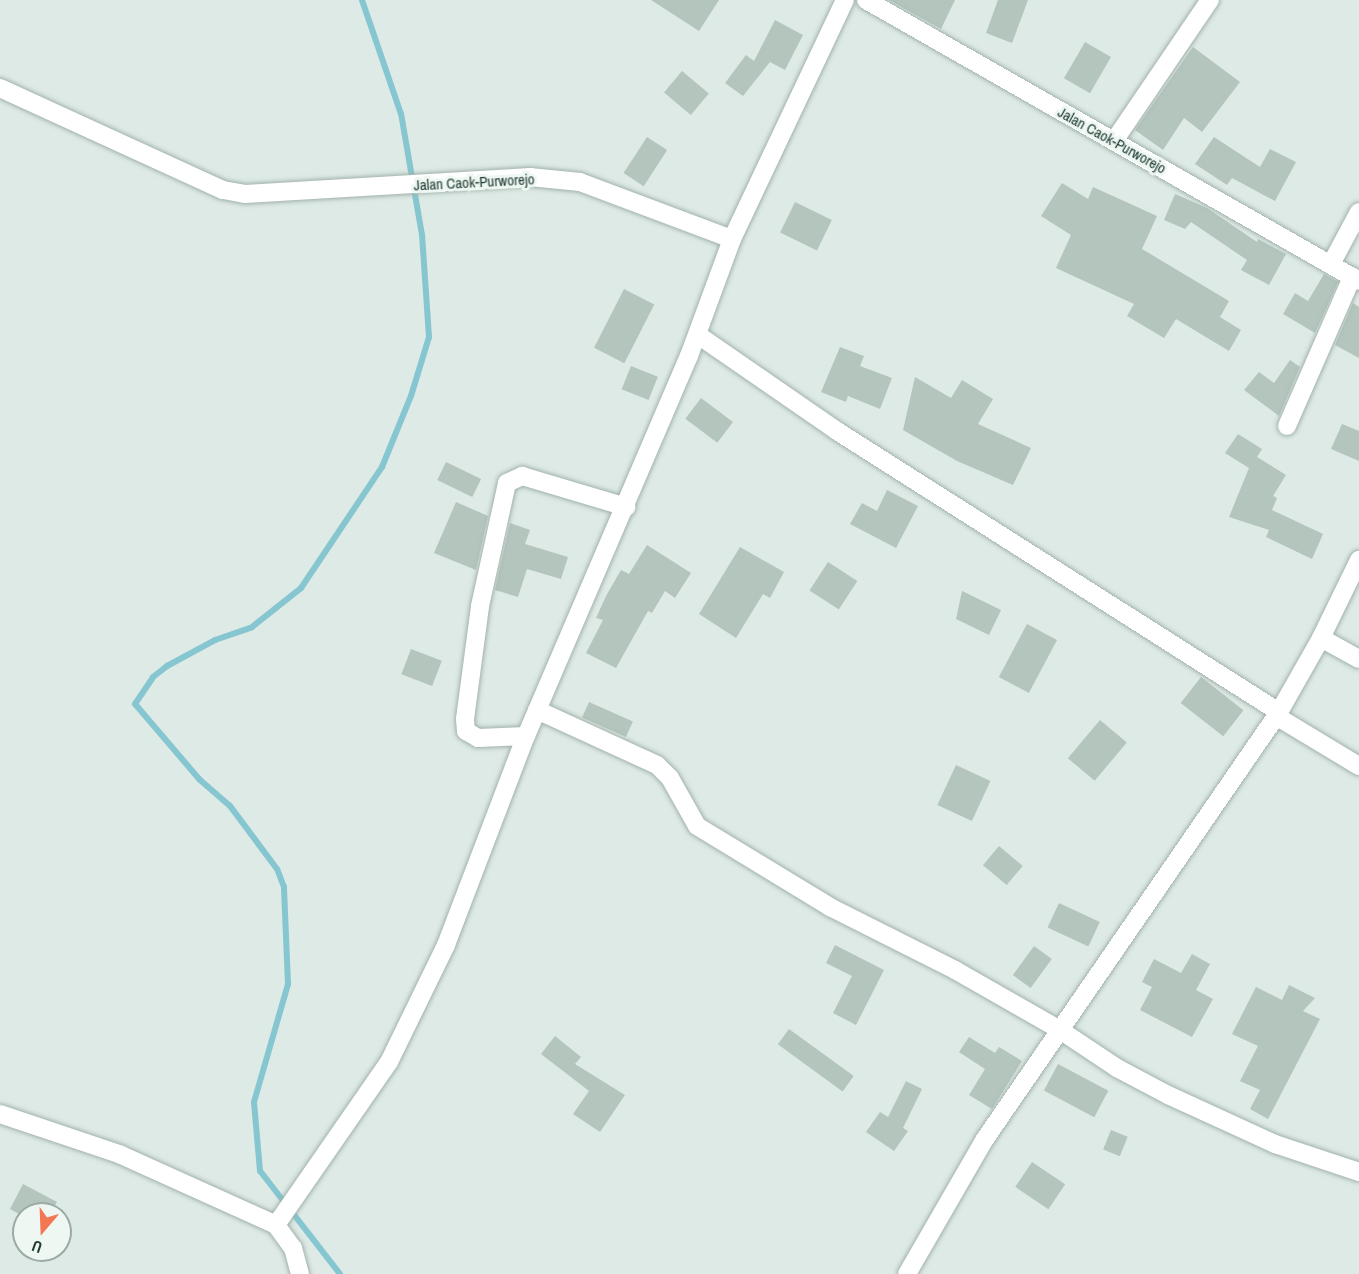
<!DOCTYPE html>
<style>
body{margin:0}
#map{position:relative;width:1359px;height:1274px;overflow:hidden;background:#deeae5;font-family:"Archivo Narrow",sans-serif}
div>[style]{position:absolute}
.stream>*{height:6px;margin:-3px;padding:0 3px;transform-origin:3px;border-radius:3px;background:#85c6d1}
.building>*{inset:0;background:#b4c5bd;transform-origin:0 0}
.roads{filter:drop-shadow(0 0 2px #a1b2ac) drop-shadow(0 0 2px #a1b2ac)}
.minor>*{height:18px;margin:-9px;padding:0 9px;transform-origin:9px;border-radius:9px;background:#fff}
.tertiary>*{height:18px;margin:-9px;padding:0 9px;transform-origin:9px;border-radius:9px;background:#fff}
span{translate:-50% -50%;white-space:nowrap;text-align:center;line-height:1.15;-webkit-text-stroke:6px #eef7f2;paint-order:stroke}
.street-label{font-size:15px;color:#1f3a32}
.north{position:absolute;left:12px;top:1202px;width:60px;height:60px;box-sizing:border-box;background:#eef7f2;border:2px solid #9baba5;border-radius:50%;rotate:199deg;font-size:16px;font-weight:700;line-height:24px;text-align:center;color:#1f3a32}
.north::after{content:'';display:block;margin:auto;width:21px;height:27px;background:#f47753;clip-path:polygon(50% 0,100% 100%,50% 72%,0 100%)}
</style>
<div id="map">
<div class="stream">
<i style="left:340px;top:1274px;width:130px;rotate:-127.8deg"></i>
<i style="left:260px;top:1171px;width:69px;rotate:-95deg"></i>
<i style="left:254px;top:1102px;width:123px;rotate:-73.9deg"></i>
<i style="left:288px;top:984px;width:97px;rotate:-92.4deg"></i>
<i style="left:284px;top:887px;width:19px;rotate:-111deg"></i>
<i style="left:277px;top:869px;width:79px;rotate:-126.7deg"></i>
<i style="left:230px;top:806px;width:40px;rotate:-139deg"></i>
<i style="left:200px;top:780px;width:100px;rotate:-130.5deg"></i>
<i style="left:135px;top:704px;width:32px;rotate:-56deg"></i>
<i style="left:153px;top:677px;width:18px;rotate:-38deg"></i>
<i style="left:167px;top:666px;width:55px;rotate:-28.4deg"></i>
<i style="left:215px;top:640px;width:39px;rotate:-19deg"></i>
<i style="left:252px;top:627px;width:63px;rotate:-38.5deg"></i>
<i style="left:301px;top:588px;width:146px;rotate:-56.2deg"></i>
<i style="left:382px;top:467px;width:77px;rotate:-67.8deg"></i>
<i style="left:411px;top:396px;width:62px;rotate:-73deg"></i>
<i style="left:429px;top:337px;width:102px;rotate:-93.9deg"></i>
<i style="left:422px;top:235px;width:123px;rotate:-99.8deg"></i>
<i style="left:401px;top:114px;width:120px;rotate:-108.9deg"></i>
</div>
<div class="building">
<i style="clip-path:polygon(651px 0,719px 0,699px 31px)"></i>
<i style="clip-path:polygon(889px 0,955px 0,941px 29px)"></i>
<i style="clip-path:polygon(998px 0,1028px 0,1012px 43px,986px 33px)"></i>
<i style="clip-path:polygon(775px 20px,803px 35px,785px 70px,770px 62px,743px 96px,725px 83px,746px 55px,754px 61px)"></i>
<i style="left:1085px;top:42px;width:30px;height:42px;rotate:30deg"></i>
<i style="clip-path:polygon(1193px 47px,1240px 82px,1202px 132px,1184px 118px,1163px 150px,1135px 130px)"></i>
<i style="left:682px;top:71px;width:35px;height:28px;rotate:40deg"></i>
<i style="left:647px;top:137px;width:24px;height:43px;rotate:33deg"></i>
<i style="clip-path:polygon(1214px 137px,1260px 167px,1270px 149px,1296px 162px,1275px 201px,1232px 178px,1227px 185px,1195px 164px)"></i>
<i style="clip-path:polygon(1062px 183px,1088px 199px,1093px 187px,1157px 216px,1142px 249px,1229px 301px,1220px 317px,1241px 330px,1229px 351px,1176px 319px,1164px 338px,1127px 316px,1134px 304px,1056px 268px,1071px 235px,1041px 216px)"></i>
<i style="clip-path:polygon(1175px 194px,1207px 208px,1257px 242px,1258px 239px,1286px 254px,1269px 285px,1241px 270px,1247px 260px,1191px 222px,1185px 229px,1164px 220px)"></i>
<i style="left:795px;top:202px;width:41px;height:34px;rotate:26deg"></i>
<i style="clip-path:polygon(1324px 274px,1338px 282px,1315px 333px,1283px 314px,1295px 293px,1308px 301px)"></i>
<i style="left:624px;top:289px;width:34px;height:66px;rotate:27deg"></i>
<i style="clip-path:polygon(1353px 303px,1359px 307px,1359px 358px,1335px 345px)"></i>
<i style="clip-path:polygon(840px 347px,864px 356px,860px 366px,892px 378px,880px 409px,848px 396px,846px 402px,821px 392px)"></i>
<i style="clip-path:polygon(1290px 360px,1300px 367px,1279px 416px,1244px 390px,1259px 372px,1274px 383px)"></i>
<i style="left:631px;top:366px;width:29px;height:25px;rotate:22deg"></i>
<i style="clip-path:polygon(915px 377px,951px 398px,962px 380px,993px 399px,978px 424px,1031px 448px,1013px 485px,957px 461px,903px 430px)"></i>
<i style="left:701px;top:398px;width:40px;height:26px;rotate:37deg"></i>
<i style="clip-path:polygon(1342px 424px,1359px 431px,1359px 461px,1331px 449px)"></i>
<i style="clip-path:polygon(1238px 434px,1262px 449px,1257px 457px,1286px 475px,1273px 496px,1277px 498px,1272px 510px,1323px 534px,1312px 559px,1266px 537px,1269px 530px,1229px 517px,1249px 468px,1225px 453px)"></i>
<i style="left:446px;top:462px;width:39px;height:20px;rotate:26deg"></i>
<i style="clip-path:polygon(887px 490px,918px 506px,896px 548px,850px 524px,862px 503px,877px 511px)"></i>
<i style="clip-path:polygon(456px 502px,488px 516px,476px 570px,434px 553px)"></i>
<i style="clip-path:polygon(510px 523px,530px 530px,525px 544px,568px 557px,561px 579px,527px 569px,518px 597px,495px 590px)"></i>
<i style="clip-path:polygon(647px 545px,691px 573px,675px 598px,665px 591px,652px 613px,648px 611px,616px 668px,586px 653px,603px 620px,596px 618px,606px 596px,621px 570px,629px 574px)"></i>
<i style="clip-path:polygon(740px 547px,784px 572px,770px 598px,763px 594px,736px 638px,699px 614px)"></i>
<i style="left:828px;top:562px;width:35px;height:34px;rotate:33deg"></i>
<i style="clip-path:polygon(962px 591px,1001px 610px,989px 635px,956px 619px)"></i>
<i style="left:1027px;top:624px;width:34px;height:60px;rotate:28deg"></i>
<i style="left:411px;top:649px;width:33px;height:27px;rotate:21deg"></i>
<i style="left:1201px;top:677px;width:54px;height:33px;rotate:38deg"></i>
<i style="left:589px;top:702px;width:48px;height:17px;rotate:24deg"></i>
<i style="left:1100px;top:720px;width:35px;height:50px;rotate:40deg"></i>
<i style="left:956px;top:765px;width:38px;height:44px;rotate:25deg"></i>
<i style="left:999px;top:846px;width:31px;height:25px;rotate:40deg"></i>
<i style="left:1059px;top:903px;width:45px;height:27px;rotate:25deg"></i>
<i style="clip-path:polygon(835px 945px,884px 970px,856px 1025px,833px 1013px,852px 976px,826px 963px)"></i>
<i style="left:1034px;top:946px;width:22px;height:36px;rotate:36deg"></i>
<i style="clip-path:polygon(1192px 954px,1210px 964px,1196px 990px,1213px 999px,1192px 1037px,1140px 1010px,1152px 987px,1142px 982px,1154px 959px,1181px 973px)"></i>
<i style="clip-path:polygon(1289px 985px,1315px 998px,1303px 1011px,1320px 1019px,1268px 1119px,1250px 1109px,1260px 1090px,1240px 1081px,1258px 1046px,1232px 1034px,1256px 987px,1282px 1000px)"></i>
<i style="left:789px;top:1029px;width:80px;height:19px;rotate:36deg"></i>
<i style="clip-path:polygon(555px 1036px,581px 1057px,575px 1064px,625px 1095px,600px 1132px,573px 1114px,589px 1091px,541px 1054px)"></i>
<i style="clip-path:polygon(969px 1037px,995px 1053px,999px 1047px,1022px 1061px,992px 1109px,969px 1095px,985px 1069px,959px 1052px)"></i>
<i style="left:1058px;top:1064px;width:57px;height:30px;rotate:28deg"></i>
<i style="clip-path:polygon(906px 1081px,922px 1089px,903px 1128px,908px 1131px,894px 1151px,866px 1132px,880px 1112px,888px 1117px)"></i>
<i style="left:1111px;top:1130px;width:18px;height:21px;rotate:22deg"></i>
<i style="left:1032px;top:1162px;width:40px;height:30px;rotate:34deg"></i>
<i style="clip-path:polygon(23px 1184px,57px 1202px,50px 1214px,19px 1214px,10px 1209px)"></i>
</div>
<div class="roads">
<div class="minor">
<i style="left:1114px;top:141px;width:171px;rotate:-55.8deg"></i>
<i style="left:1331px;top:264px;width:59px;rotate:-61.7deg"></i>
<i style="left:698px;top:335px;width:169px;rotate:34.6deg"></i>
<i style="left:837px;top:431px;width:524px;rotate:32.45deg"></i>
<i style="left:1287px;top:426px;width:163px;rotate:-66.4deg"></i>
<i style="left:1321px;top:638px;width:43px;rotate:28.9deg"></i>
<i style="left:537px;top:710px;width:132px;rotate:24.6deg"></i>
<i style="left:657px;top:765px;width:18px;rotate:45deg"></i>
<i style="left:670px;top:778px;width:55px;rotate:60.6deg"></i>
<i style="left:697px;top:826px;width:156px;rotate:31.3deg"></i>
<i style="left:830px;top:907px;width:140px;rotate:26.7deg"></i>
<i style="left:955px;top:970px;width:121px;rotate:29.7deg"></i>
<i style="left:1060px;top:1030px;width:69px;rotate:33.7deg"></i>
<i style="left:1117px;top:1068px;width:58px;rotate:27.9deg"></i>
<i style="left:1168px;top:1095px;width:118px;rotate:24.6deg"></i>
<i style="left:1275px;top:1144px;width:89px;rotate:18.4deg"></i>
<i style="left:1276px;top:716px;width:97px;rotate:31.1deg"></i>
<i style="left:526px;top:736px;width:48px;rotate:177.6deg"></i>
<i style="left:478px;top:738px;width:14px;rotate:-150deg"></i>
<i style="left:466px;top:731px;width:12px;rotate:-95deg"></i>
<i style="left:465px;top:719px;width:114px;rotate:-82.4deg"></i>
<i style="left:480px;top:606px;width:126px;rotate:-77.6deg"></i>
<i style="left:507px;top:483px;width:17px;rotate:-25deg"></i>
<i style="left:522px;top:476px;width:109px;rotate:16.6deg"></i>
<i style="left:0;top:1114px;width:126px;rotate:18.6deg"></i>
<i style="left:119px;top:1154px;width:172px;rotate:24.3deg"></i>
<i style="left:276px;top:1225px;width:29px;rotate:54deg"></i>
<i style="left:293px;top:1248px;width:27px;rotate:75deg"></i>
<i style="left:276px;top:1225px;width:198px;rotate:-55.3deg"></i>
<i style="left:389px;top:1062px;width:130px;rotate:-64deg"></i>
<i style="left:446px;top:945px;width:224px;rotate:-69.1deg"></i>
<i style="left:526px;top:736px;width:413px;rotate:-66.8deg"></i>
<i style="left:689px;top:356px;width:125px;rotate:-69.8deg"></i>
<i style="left:907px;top:1274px;width:156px;rotate:-60deg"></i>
<i style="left:985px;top:1139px;width:518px;rotate:-55.45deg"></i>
<i style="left:1279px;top:712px;width:85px;rotate:-60.4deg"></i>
<i style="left:1321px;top:638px;width:87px;rotate:-64deg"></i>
</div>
<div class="tertiary">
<i style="left:866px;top:0;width:567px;rotate:29.68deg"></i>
<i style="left:0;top:88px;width:245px;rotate:24.6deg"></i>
<i style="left:223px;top:190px;width:22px;rotate:10deg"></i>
<i style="left:245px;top:194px;width:286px;rotate:-3.4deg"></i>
<i style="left:530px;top:177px;width:50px;rotate:5.7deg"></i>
<i style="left:580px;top:182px;width:162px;rotate:20.6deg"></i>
<i style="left:732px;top:239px;width:264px;rotate:-64.7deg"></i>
</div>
</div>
<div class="street-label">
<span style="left:1112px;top:140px;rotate:29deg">Jalan Caok-Purworejo</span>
<span style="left:474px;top:182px;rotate:-3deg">Jalan Caok-Purworejo</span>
</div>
<div class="north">U</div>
</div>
